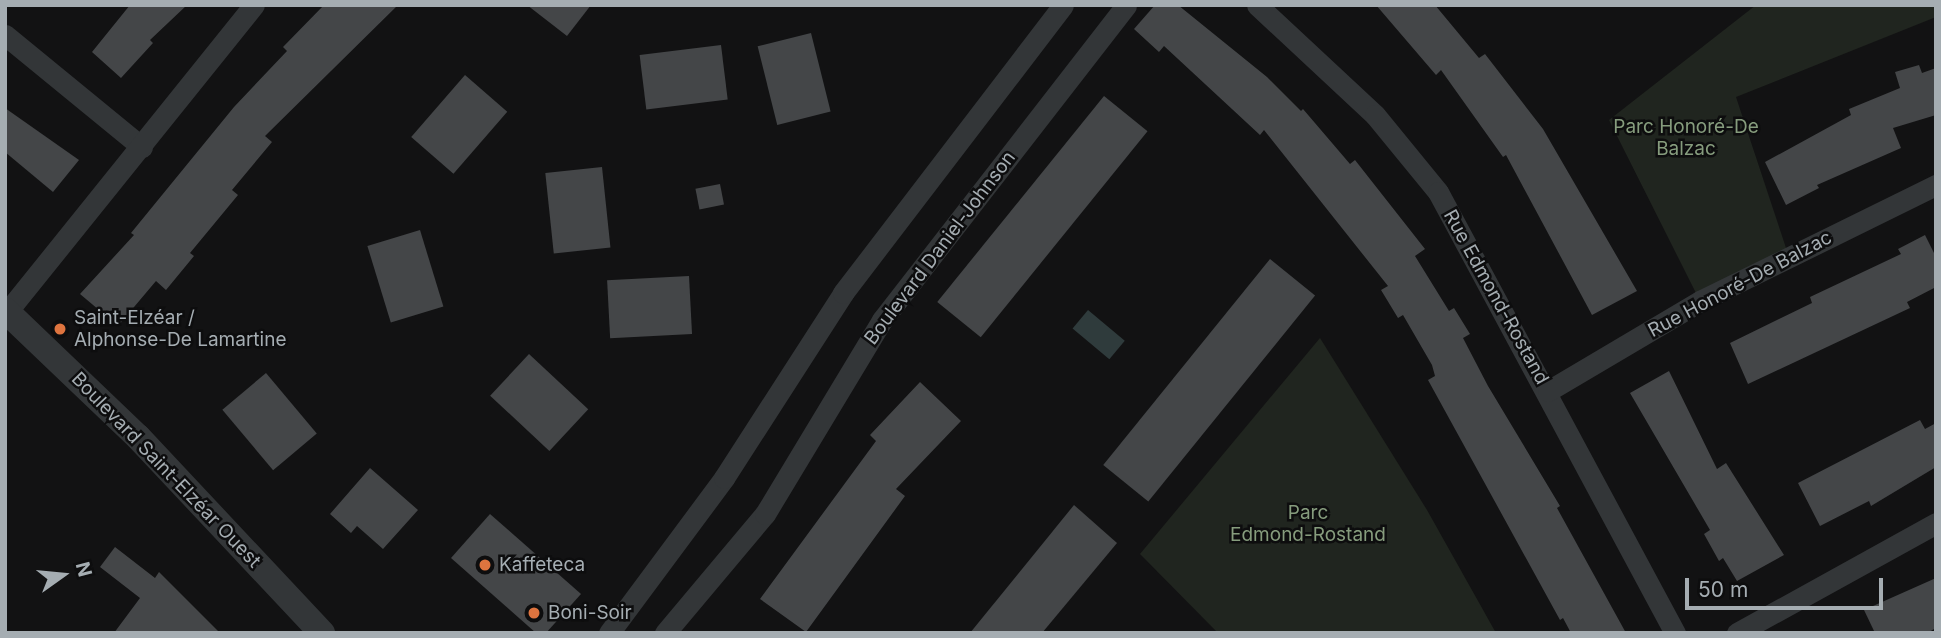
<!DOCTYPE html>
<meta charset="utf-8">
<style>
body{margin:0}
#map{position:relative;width:1941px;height:638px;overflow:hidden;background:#121213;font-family:Inter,sans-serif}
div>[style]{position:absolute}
.green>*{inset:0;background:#20251f}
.water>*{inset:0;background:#2f3b3c;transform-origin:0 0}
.building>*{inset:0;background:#444648;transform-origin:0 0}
.minor>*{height:21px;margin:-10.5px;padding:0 10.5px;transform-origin:10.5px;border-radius:10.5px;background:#333638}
.tertiary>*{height:26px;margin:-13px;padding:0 13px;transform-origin:13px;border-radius:13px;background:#333638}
.dots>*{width:19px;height:19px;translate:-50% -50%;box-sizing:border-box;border:4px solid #0d0d0e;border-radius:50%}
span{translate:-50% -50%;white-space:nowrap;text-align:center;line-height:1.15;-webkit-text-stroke:5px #0d0d0e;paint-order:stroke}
.park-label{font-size:19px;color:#869c7d}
.street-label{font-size:19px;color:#a5adb2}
.poi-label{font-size:19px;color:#a5adb2}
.left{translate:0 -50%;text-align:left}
.frame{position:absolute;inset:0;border:7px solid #a5adb2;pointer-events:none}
.north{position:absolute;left:28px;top:540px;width:70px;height:70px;-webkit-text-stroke:5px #0d0d0e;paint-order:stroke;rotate:75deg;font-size:19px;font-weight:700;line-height:28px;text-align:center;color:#a5adb2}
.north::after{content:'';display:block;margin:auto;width:24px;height:32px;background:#a5adb2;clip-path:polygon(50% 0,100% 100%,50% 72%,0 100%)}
.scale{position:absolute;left:1685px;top:578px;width:198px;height:32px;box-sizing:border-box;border:4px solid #a5adb2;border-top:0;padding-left:9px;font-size:21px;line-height:24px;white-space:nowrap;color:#a5adb2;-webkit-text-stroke:5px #0d0d0e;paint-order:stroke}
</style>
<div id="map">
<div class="green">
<i style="clip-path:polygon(1756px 5px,1936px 5px,1936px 17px,1736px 97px,1789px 257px,1700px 301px,1609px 120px)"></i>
<i style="clip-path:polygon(1320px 338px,1427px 510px,1496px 633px,1218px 633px,1140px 554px)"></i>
</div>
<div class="water">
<i style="left:1088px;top:310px;width:48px;height:24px;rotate:40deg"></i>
</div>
<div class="building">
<i style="clip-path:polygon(130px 5px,187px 5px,150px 40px,153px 43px,121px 78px,92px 52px)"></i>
<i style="clip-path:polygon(324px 5px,398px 5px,265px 136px,272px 142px,232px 190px,238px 195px,190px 253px,194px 256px,166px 290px,156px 281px,118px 326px,80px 294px,134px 235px,131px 233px,234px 107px,287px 51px,283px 47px)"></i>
<i style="clip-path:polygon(527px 5px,591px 5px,567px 36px)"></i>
<i style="clip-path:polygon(1155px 5px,1178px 5px,1267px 77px,1301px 111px,1303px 109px,1350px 164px,1355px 160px,1425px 249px,1415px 256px,1449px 311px,1454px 308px,1470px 334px,1463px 338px,1488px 386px,1560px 506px,1557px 508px,1626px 633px,1571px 633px,1563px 618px,1560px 620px,1428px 380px,1435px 376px,1432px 365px,1403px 315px,1398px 318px,1381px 290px,1388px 286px,1264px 130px,1260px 135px,1164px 46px,1159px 52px,1134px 29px)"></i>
<i style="clip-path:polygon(1376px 5px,1435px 5px,1479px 58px,1485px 54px,1543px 129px,1637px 291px,1592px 315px,1506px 155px,1503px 157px,1441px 70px,1436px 75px)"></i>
<i style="left:811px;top:33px;width:81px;height:55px;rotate:76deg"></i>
<i style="left:721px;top:45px;width:55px;height:82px;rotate:83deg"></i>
<i style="clip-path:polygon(1919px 65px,1922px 73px,1936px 68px,1936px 115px,1893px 128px,1901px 148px,1817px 185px,1819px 188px,1786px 205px,1765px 162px,1851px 115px,1849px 109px,1900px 88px,1895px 72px)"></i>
<i style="left:465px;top:75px;width:56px;height:82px;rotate:41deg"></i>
<i style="left:1104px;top:96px;width:56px;height:265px;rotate:39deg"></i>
<i style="clip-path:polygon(5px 108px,79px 160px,53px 192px,5px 152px)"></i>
<i style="left:602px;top:167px;width:81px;height:57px;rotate:84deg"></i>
<i style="left:720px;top:184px;width:21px;height:25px;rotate:79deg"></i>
<i style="left:420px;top:230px;width:80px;height:55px;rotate:73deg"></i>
<i style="clip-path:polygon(1925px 235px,1936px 257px,1936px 287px,1907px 302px,1910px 308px,1748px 384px,1730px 343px,1812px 303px,1810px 297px,1901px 254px,1898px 249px)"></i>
<i style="left:1270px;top:259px;width:58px;height:265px;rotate:39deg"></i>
<i style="left:689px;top:276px;width:58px;height:82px;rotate:87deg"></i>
<i style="left:529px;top:354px;width:81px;height:57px;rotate:43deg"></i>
<i style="clip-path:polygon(1669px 371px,1717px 469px,1726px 463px,1784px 555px,1737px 581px,1723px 558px,1719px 561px,1704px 534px,1710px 530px,1630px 393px)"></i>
<i style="left:266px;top:373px;width:79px;height:57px;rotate:50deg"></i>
<i style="clip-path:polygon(920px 382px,961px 421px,896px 489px,905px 496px,806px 632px,760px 599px,876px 441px,870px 435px)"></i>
<i style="clip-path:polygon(1920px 420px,1925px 429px,1936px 423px,1936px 467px,1871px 506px,1869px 501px,1820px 526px,1798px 483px)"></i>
<i style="clip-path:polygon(370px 468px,418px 510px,383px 549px,357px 526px,351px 533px,330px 514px)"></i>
<i style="clip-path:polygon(1074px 505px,1117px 543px,1042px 633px,970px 633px)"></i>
<i style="clip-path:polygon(490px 514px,581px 594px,546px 633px,536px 633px,451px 558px)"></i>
<i style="clip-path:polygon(115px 547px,155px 578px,159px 572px,220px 633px,114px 633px,140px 598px,100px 567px)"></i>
<i style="clip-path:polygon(1936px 578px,1936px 628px,1927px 633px,1875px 633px,1864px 610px)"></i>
</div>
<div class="minor">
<i style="left:1257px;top:5px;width:161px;rotate:43deg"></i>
<i style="left:1375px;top:115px;width:99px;rotate:50.7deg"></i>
<i style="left:1438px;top:192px;width:501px;rotate:61.75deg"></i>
<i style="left:5px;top:35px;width:177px;rotate:39.3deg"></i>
<i style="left:7px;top:312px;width:394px;rotate:-51.2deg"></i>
<i style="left:1548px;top:391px;width:177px;rotate:-30.6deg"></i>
<i style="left:1700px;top:301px;width:263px;rotate:-26.2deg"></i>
<i style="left:609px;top:633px;width:193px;rotate:-53.4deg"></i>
<i style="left:724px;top:478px;width:220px;rotate:-57.2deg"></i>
<i style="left:843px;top:293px;width:362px;rotate:-52.6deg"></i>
<i style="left:665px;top:633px;width:155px;rotate:-50deg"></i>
<i style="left:765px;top:514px;width:227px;rotate:-58.9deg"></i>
<i style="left:882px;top:320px;width:398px;rotate:-52.2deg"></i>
<i style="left:1737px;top:633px;width:227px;rotate:-28.9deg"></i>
</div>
<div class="tertiary">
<i style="left:5px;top:310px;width:184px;rotate:43.7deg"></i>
<i style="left:138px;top:437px;width:269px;rotate:46.8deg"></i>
</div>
<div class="dots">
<i style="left:60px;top:329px;background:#de743f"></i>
<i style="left:485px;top:565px;background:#de743f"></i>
<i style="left:534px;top:613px;background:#de743f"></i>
</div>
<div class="park-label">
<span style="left:1686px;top:138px">Parc Honoré-De<br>Balzac</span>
<span style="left:1308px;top:524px">Parc<br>Edmond-Rostand</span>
</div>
<div class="street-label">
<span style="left:940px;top:248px;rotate:-53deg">Boulevard Daniel-Johnson</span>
<span style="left:1740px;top:284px;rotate:-28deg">Rue Honoré-De Balzac</span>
<span style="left:1496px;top:297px;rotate:61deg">Rue Edmond-Rostand</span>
<span style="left:166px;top:470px;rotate:46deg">Boulevard Saint-Elzéar Ouest</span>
</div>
<div class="poi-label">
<span class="left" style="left:74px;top:329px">Saint-Elzéar /<br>Alphonse-De Lamartine</span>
<span class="left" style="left:499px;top:565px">Kaffeteca</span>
<span class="left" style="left:548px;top:613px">Boni-Soir</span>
</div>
<div class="frame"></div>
<div class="north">N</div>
<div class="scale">50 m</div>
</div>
